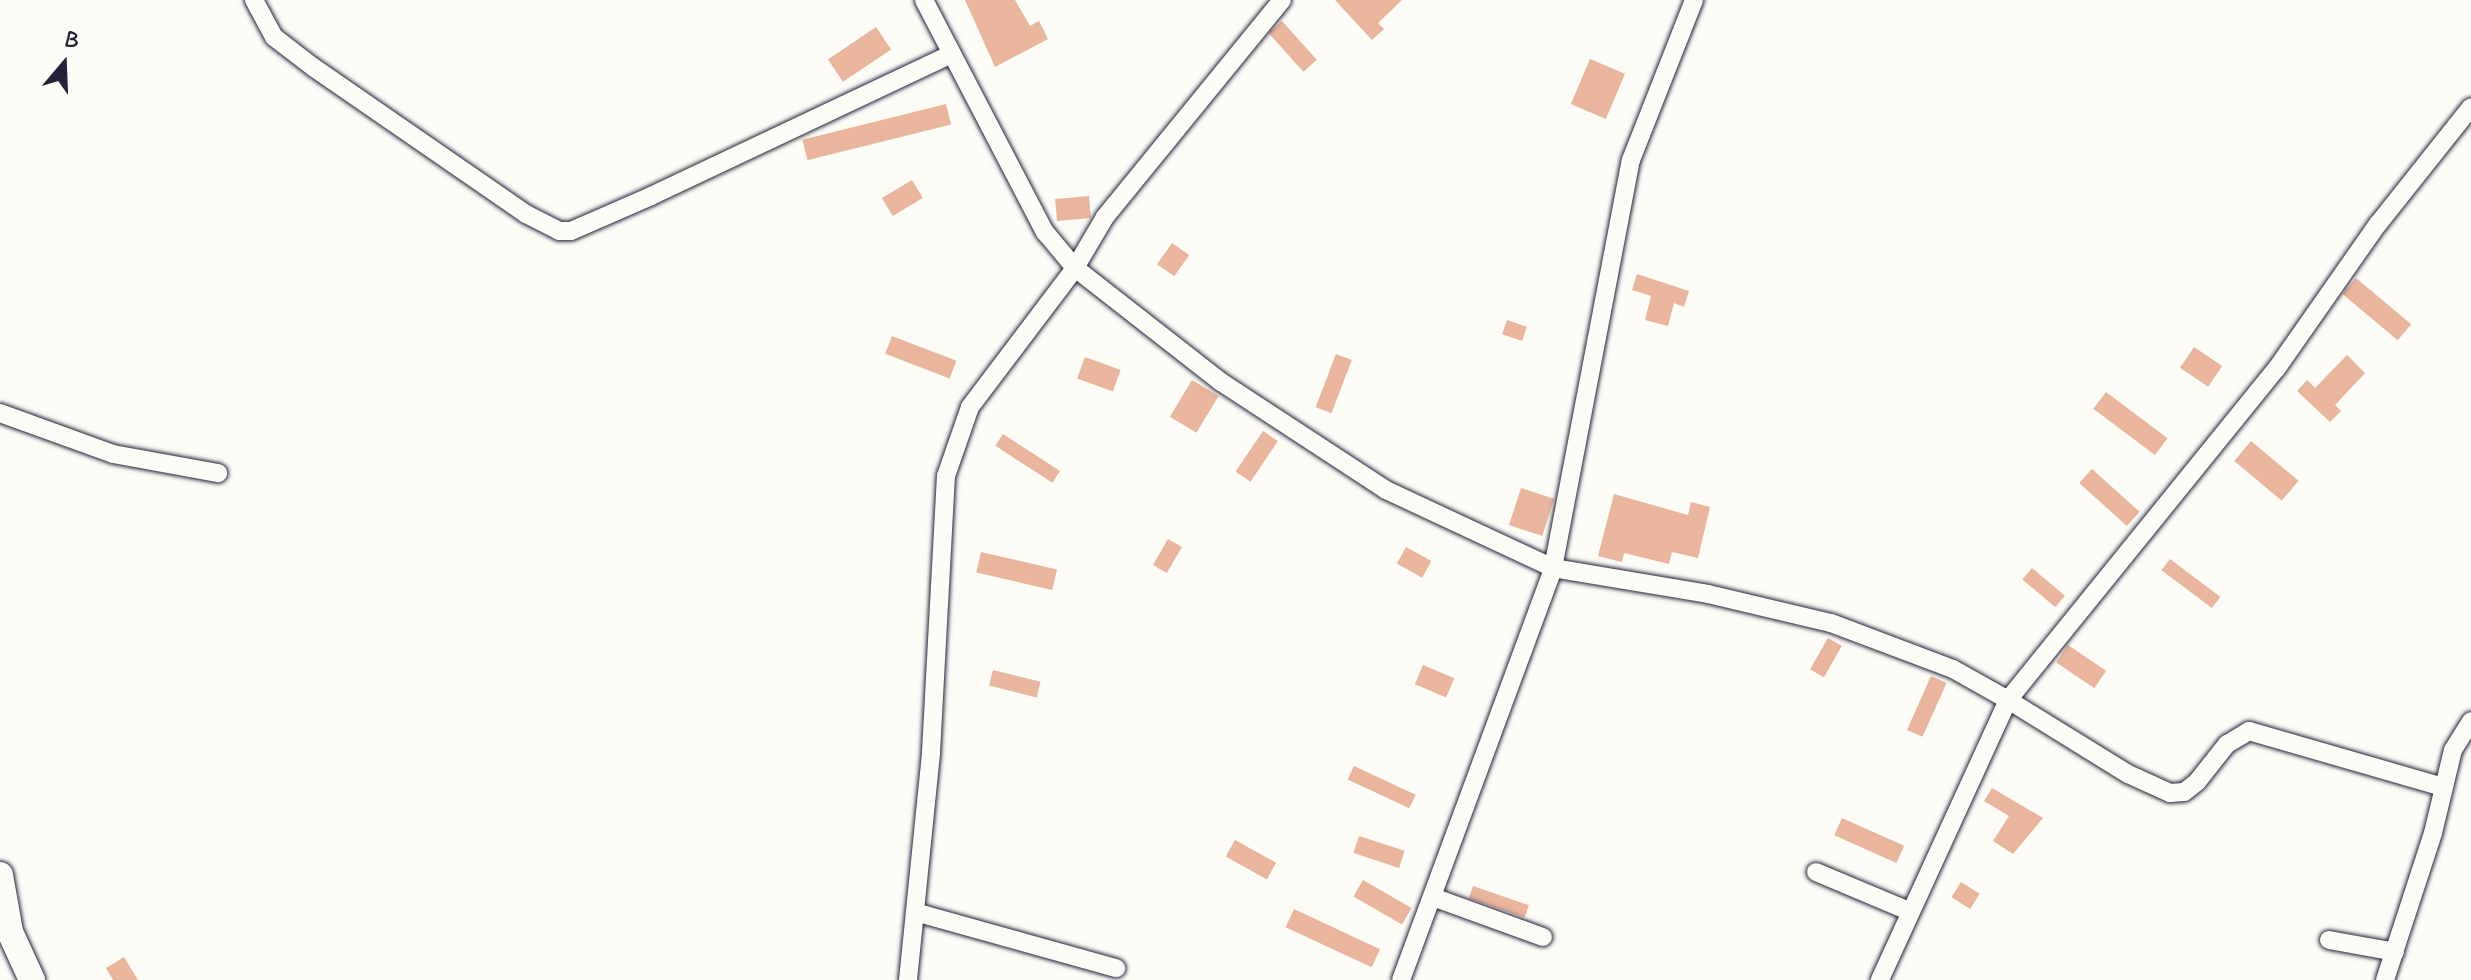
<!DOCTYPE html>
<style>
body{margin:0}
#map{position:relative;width:2471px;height:980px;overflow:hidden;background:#fdfcf7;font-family:Mynerve,sans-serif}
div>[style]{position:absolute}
.building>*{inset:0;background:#e9b59c;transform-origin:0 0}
.roads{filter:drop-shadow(0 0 2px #22223b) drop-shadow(0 0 2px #22223b)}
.street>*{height:18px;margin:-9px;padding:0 9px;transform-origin:9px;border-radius:9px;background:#fdfcf7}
.secondary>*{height:26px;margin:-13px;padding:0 13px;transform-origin:13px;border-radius:13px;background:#fdfcf7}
span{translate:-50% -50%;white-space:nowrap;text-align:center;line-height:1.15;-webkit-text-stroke:6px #fdfcf7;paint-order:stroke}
.north{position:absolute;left:24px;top:24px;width:80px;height:80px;-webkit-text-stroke:6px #fdfcf7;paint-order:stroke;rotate:19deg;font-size:22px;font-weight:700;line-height:32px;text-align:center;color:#22223b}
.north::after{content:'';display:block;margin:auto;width:28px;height:36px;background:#22223b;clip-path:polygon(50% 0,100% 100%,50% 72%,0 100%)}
</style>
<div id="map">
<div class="building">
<i style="clip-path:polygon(965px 0,1015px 0,1030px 26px,1039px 21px,1048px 39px,995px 67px)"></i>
<i style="clip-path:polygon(1335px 0,1402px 0,1378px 23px,1384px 29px,1372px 40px)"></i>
<i style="left:1282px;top:21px;width:52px;height:18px;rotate:48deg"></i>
<i style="left:876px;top:27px;width:27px;height:58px;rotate:56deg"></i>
<i style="left:1590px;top:59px;width:38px;height:49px;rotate:23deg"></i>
<i style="left:946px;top:104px;width:21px;height:148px;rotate:76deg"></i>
<i style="left:912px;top:180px;width:21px;height:35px;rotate:59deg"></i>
<i style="left:1089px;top:196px;width:22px;height:34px;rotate:85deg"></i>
<i style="left:1172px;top:243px;width:21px;height:26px;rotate:35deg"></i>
<i style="clip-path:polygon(1637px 274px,1689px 291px,1684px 307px,1674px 303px,1668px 326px,1645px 320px,1651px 296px,1632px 290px)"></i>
<i style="left:2356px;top:278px;width:72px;height:21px;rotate:40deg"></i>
<i style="left:1507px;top:320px;width:21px;height:15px;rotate:19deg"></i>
<i style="left:892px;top:336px;width:69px;height:19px;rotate:21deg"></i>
<i style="left:2194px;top:347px;width:34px;height:25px;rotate:34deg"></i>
<i style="left:1336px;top:354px;width:17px;height:57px;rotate:21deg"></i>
<i style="clip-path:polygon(2347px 355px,2365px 373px,2335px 405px,2341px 411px,2330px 422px,2297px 391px,2307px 380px,2315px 388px)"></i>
<i style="left:1085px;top:357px;width:38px;height:23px;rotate:20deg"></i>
<i style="left:1192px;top:380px;width:31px;height:43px;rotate:31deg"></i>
<i style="left:2106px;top:392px;width:77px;height:21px;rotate:37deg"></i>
<i style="left:1263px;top:431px;width:18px;height:49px;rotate:34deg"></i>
<i style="left:1003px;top:434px;width:68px;height:14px;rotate:33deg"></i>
<i style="left:2251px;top:441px;width:62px;height:26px;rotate:40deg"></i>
<i style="left:2092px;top:469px;width:64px;height:19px;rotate:42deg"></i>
<i style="left:1521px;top:488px;width:35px;height:39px;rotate:18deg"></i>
<i style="clip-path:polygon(1614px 494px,1688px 515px,1691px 502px,1710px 507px,1698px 558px,1672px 552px,1669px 564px,1624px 553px,1622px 562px,1598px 556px)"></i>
<i style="left:1168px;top:539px;width:16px;height:30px;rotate:30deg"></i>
<i style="left:1406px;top:547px;width:29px;height:19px;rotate:29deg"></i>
<i style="left:981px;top:552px;width:78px;height:21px;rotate:13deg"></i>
<i style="left:2170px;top:559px;width:63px;height:14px;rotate:37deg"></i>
<i style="left:2032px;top:568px;width:43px;height:15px;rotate:40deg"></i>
<i style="left:1828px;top:638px;width:16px;height:36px;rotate:30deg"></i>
<i style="left:2068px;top:645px;width:46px;height:21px;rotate:34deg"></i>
<i style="left:1423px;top:665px;width:34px;height:21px;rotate:23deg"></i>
<i style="left:993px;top:670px;width:49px;height:16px;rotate:14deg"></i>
<i style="left:1931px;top:676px;width:17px;height:59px;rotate:24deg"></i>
<i style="left:1354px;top:766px;width:68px;height:15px;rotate:25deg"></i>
<i style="clip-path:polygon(1992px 788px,2043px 818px,2013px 854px,1993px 841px,2009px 816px,1984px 801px)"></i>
<i style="left:1842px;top:818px;width:68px;height:19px;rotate:24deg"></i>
<i style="left:1359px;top:836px;width:48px;height:18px;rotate:18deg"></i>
<i style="left:1235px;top:840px;width:47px;height:19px;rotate:29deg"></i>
<i style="left:1363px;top:880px;width:56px;height:19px;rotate:30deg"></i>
<i style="left:1961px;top:882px;width:22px;height:18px;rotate:32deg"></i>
<i style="left:1473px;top:886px;width:59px;height:13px;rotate:19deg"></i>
<i style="left:1294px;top:909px;width:95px;height:20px;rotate:25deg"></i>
<i style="clip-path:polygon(124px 957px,138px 980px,113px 980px,106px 968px)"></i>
</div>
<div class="roads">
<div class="street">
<i style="left:254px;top:0;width:42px;rotate:61.6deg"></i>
<i style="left:274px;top:37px;width:49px;rotate:37.6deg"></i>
<i style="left:313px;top:67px;width:259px;rotate:34.6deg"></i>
<i style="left:526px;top:214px;width:37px;rotate:27deg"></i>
<i style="left:559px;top:231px;width:12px"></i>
<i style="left:571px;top:231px;width:87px;rotate:-23.6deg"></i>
<i style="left:651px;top:196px;width:332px;rotate:-25.3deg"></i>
<i style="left:924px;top:0;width:262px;rotate:62.5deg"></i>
<i style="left:1045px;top:232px;width:47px;rotate:50.2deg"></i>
<i style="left:1075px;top:268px;width:59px;rotate:-59.5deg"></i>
<i style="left:1105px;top:217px;width:280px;rotate:-50.8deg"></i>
<i style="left:0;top:413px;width:120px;rotate:19.9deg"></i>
<i style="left:113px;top:454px;width:107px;rotate:10.3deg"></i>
<i style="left:2443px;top:787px;width:202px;rotate:-163.9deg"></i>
<i style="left:2249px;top:731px;width:26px;rotate:149deg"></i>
<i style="left:2227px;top:744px;width:48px;rotate:128.3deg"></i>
<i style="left:2197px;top:782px;width:16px;rotate:142deg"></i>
<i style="left:2184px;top:792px;width:14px;rotate:176deg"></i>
<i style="left:2170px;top:793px;width:46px;rotate:-155.7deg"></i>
<i style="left:2128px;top:774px;width:141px;rotate:-148.3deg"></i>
<i style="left:2008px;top:700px;width:427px;rotate:-51deg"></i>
<i style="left:2277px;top:368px;width:176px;rotate:-55deg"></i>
<i style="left:2378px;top:224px;width:149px;rotate:-51.5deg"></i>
<i style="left:1816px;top:872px;width:101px;rotate:22.8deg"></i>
<i style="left:1433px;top:897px;width:117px;rotate:20deg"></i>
<i style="left:915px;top:912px;width:209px;rotate:15.6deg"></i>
<i style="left:2329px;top:940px;width:67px;rotate:10.3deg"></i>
<i style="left:908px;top:980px;width:229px;rotate:-84.2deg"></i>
<i style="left:931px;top:752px;width:276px;rotate:-86.9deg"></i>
<i style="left:946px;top:476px;width:73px;rotate:-70.8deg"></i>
<i style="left:970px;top:407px;width:174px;rotate:-52.9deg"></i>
<i style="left:1075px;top:268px;width:185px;rotate:38deg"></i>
<i style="left:1221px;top:382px;width:197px;rotate:33.2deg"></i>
<i style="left:1386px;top:490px;width:184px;rotate:25deg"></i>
<i style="left:1553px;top:568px;width:157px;rotate:9.5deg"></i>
<i style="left:1708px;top:594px;width:126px;rotate:13.3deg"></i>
<i style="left:1831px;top:623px;width:130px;rotate:20.7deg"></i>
<i style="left:1953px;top:669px;width:63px;rotate:29.4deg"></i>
<i style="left:2008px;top:700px;width:308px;rotate:114.6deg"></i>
<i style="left:1401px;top:980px;width:439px;rotate:-69.7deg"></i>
<i style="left:1553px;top:568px;width:415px;rotate:-79.2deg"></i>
<i style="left:1631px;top:160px;width:172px;rotate:-68.5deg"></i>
<i style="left:2385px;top:980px;width:155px;rotate:-71.9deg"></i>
<i style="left:2433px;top:833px;width:85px;rotate:-76.5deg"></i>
<i style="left:2453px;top:750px;width:34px;rotate:-58deg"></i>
</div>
<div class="secondary">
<i style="left:0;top:875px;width:58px;rotate:80deg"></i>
<i style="left:10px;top:932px;width:53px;rotate:65.4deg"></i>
</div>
</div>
<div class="north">B</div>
</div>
